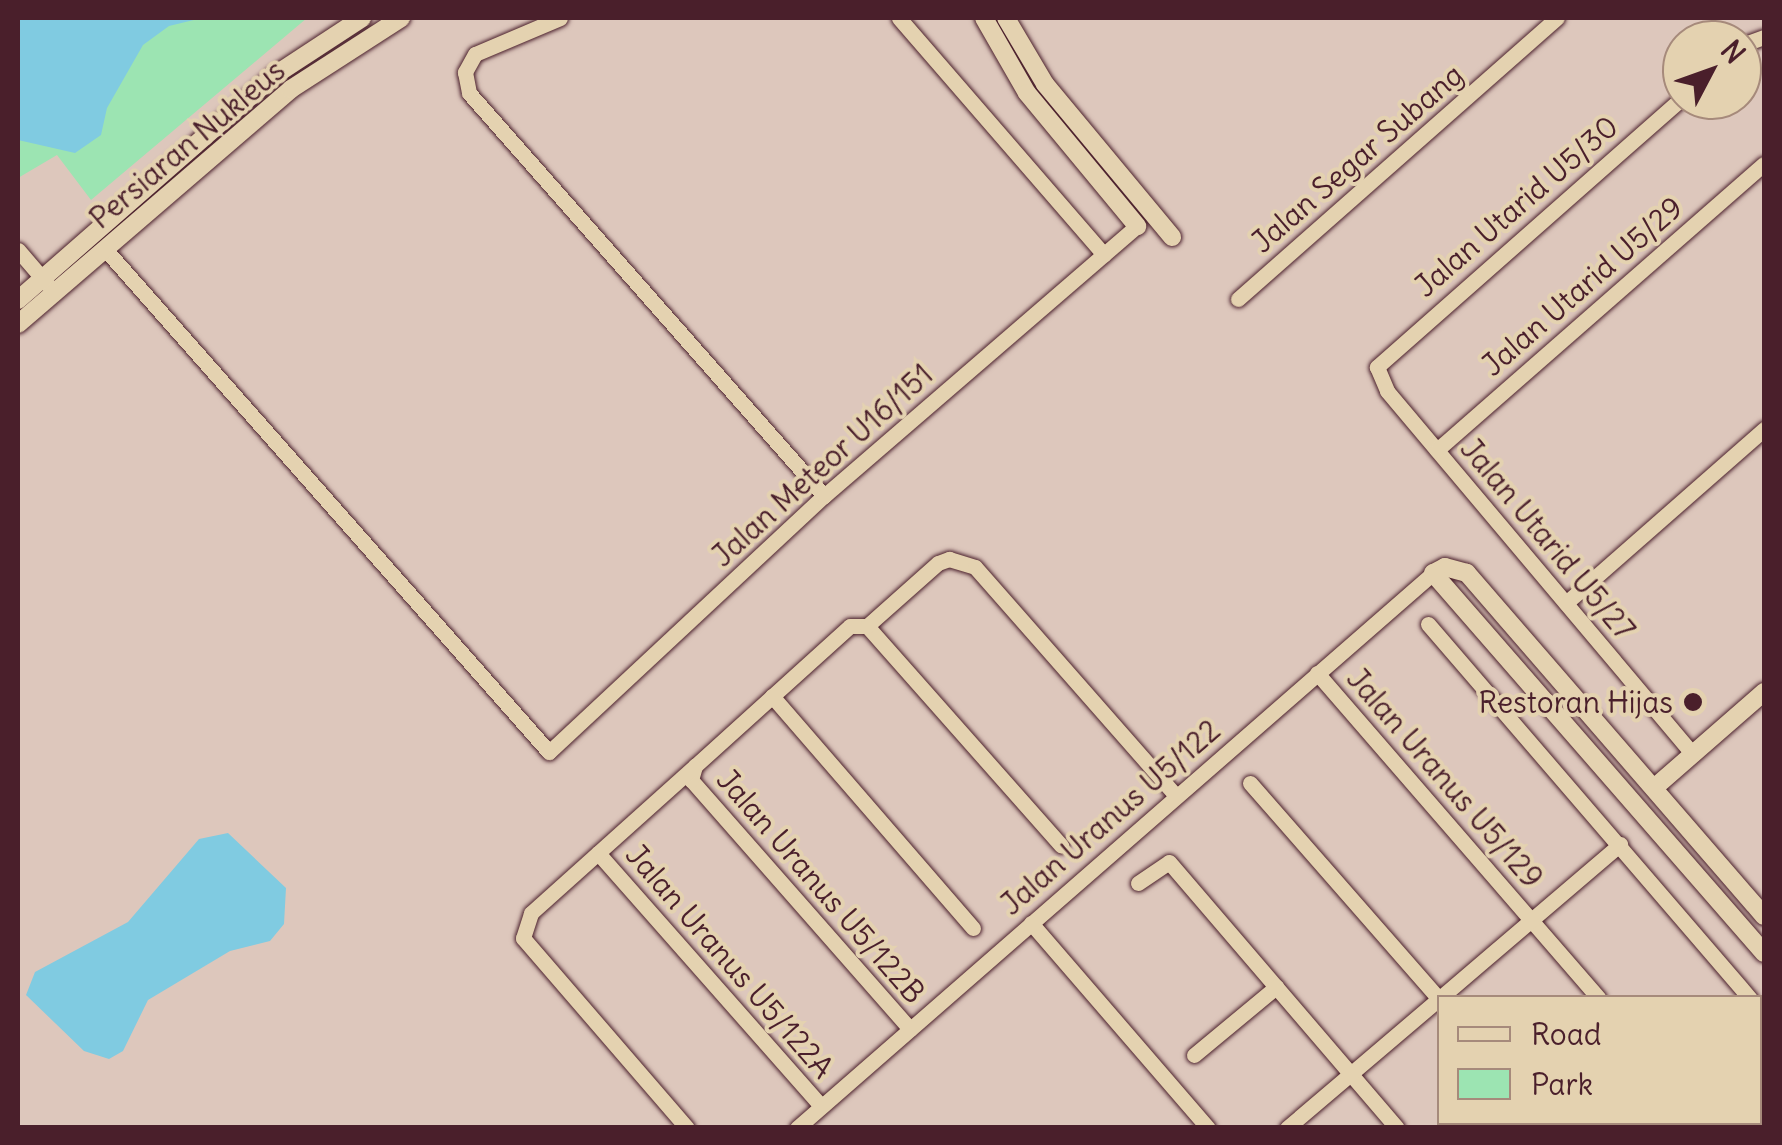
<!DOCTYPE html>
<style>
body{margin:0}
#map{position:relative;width:1782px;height:1145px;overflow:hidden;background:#ddc7bc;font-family:Delius,sans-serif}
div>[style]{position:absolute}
.green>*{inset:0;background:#9ce4b2}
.water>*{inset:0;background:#80cbe1}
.roads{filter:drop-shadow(0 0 2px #4a1f2b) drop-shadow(0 0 2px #4a1f2b)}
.minor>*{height:15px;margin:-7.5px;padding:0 7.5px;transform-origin:7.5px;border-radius:7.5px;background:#e4d2b0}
.tertiary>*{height:18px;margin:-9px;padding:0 9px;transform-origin:9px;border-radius:9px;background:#e4d2b0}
.dots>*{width:28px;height:28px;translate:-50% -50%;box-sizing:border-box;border:5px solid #e4d2b0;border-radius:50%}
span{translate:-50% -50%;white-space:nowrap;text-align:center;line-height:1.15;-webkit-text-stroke:8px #e4d2b0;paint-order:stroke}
.street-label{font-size:30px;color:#4a1f2b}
.poi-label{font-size:30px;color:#4a1f2b}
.right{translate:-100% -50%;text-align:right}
.frame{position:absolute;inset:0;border:20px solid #4a1f2b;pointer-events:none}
.legend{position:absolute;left:1437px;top:995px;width:325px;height:130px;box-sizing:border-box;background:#e4d2b0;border:2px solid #a68a7b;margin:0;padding:12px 18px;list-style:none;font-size:30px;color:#4a1f2b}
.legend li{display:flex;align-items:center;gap:20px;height:50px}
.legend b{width:50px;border:2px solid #a68a7b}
.north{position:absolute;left:1662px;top:20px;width:100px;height:100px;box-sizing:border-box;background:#e4d2b0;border:2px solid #a68a7b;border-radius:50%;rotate:49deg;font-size:28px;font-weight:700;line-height:40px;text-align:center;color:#4a1f2b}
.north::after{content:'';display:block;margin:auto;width:35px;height:45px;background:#4a1f2b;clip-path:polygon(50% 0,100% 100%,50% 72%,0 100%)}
</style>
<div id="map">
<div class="green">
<i style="clip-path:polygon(18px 18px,307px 18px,91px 200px,57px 155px,18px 178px)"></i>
</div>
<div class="water">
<i style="clip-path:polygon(18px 18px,202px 18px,169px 26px,143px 45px,107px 108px,101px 135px,75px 153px,18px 140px)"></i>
<i style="clip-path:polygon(228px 833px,286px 888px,284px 924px,270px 941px,230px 951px,148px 1000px,123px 1051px,109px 1059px,84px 1051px,26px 995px,35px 972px,128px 922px,199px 839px)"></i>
</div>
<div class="roads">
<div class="minor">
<i style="left:560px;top:18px;width:92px;rotate:157deg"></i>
<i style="left:475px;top:54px;width:21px;rotate:119deg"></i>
<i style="left:465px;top:72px;width:21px;rotate:79deg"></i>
<i style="left:469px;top:93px;width:537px;rotate:48.62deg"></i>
<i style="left:899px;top:18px;width:313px;rotate:49.1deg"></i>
<i style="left:1742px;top:45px;width:23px;rotate:-20deg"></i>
<i style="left:1682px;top:98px;width:407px;rotate:138.6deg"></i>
<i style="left:1377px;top:367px;width:26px;rotate:67deg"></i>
<i style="left:1387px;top:391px;width:475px;rotate:49.9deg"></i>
<i style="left:105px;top:249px;width:671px;rotate:48.57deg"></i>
<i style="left:549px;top:752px;width:376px;rotate:-43deg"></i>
<i style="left:824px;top:496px;width:413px;rotate:-40.8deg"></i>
<i style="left:18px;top:250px;width:46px;rotate:49.4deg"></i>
<i style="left:1238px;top:299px;width:425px;rotate:-41.4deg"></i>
<i style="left:1437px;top:450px;width:434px;rotate:-41.2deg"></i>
<i style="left:1566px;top:603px;width:264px;rotate:-41.3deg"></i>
<i style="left:1428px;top:624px;width:494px;rotate:49.3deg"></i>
<i style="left:867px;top:626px;width:293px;rotate:48.5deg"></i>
<i style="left:1317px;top:673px;width:430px;rotate:49.1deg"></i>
<i style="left:772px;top:696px;width:307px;rotate:49.1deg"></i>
<i style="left:1250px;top:783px;width:288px;rotate:48.8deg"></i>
<i style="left:598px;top:853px;width:337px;rotate:48.6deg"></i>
<i style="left:1138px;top:883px;width:37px;rotate:-34deg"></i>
<i style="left:1169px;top:862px;width:350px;rotate:49.4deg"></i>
<i style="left:1031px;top:923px;width:271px;rotate:49.2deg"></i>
<i style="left:1440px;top:998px;width:237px;rotate:-40.5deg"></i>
<i style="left:1760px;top:1009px;width:6px;rotate:51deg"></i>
<i style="left:910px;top:1029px;width:332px;rotate:-131.3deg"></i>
<i style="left:691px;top:780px;width:15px;rotate:-74deg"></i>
<i style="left:695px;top:766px;width:209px;rotate:-42.1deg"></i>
<i style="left:850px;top:626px;width:17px"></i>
<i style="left:867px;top:626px;width:95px;rotate:-41.6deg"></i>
<i style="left:938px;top:563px;width:12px;rotate:-20deg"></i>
<i style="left:949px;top:559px;width:27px;rotate:17deg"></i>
<i style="left:975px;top:567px;width:305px;rotate:48.7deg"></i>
<i style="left:1194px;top:1055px;width:107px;rotate:-39.7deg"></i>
<i style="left:1546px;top:1122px;width:8px;rotate:50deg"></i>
<i style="left:1708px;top:1122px;width:7px;rotate:56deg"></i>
<i style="left:687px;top:1128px;width:251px;rotate:-130.8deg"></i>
<i style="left:523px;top:938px;width:26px;rotate:-72deg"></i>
<i style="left:531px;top:913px;width:219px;rotate:-41.9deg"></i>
<i style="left:797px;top:1128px;width:844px;rotate:-41.11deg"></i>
<i style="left:1287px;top:1128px;width:201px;rotate:-40.4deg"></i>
</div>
<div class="tertiary">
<i style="left:984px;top:18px;width:86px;rotate:60.2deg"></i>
<i style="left:1027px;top:93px;width:173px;rotate:50.4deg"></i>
<i style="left:1006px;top:18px;width:77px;rotate:59.4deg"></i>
<i style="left:1045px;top:84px;width:199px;rotate:50.3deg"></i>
<i style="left:18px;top:300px;width:342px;rotate:-41.2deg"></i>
<i style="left:275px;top:75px;width:104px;rotate:-33.2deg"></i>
<i style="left:18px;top:324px;width:360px;rotate:-40.7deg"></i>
<i style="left:291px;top:89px;width:131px;rotate:-32.8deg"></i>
<i style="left:1654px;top:788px;width:146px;rotate:-41.1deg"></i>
<i style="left:1764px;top:916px;width:454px;rotate:-130.9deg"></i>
<i style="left:1467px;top:573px;width:23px;rotate:-165deg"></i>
<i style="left:1445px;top:567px;width:13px;rotate:153deg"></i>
<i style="left:1433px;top:573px;width:504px;rotate:48.94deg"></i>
</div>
</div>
<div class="dots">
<i style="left:1693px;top:702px;background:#4a1f2b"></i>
</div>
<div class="street-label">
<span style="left:187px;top:144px;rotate:-40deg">Persiaran Nukleus</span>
<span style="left:1357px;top:158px;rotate:-41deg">Jalan Segar Subang</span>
<span style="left:1516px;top:206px;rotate:-41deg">Jalan Utarid U5/30</span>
<span style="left:1582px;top:286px;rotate:-41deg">Jalan Utarid U5/29</span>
<span style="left:822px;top:465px;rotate:-42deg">Jalan Meteor U16/151</span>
<span style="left:1548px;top:539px;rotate:50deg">Jalan Utarid U5/27</span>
<span style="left:1445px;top:778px;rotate:49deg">Jalan Uranus U5/129</span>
<span style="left:1110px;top:817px;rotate:-41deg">Jalan Uranus U5/122</span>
<span style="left:821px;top:886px;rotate:49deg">Jalan Uranus U5/122B</span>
<span style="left:730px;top:961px;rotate:49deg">Jalan Uranus U5/122A</span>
</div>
<div class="poi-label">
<span class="right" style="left:1673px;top:702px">Restoran Hijas</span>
</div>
<div class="frame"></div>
<ul class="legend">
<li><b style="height:12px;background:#e4d2b0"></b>Road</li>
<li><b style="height:28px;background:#9ce4b2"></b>Park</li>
</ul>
<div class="north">N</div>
</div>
